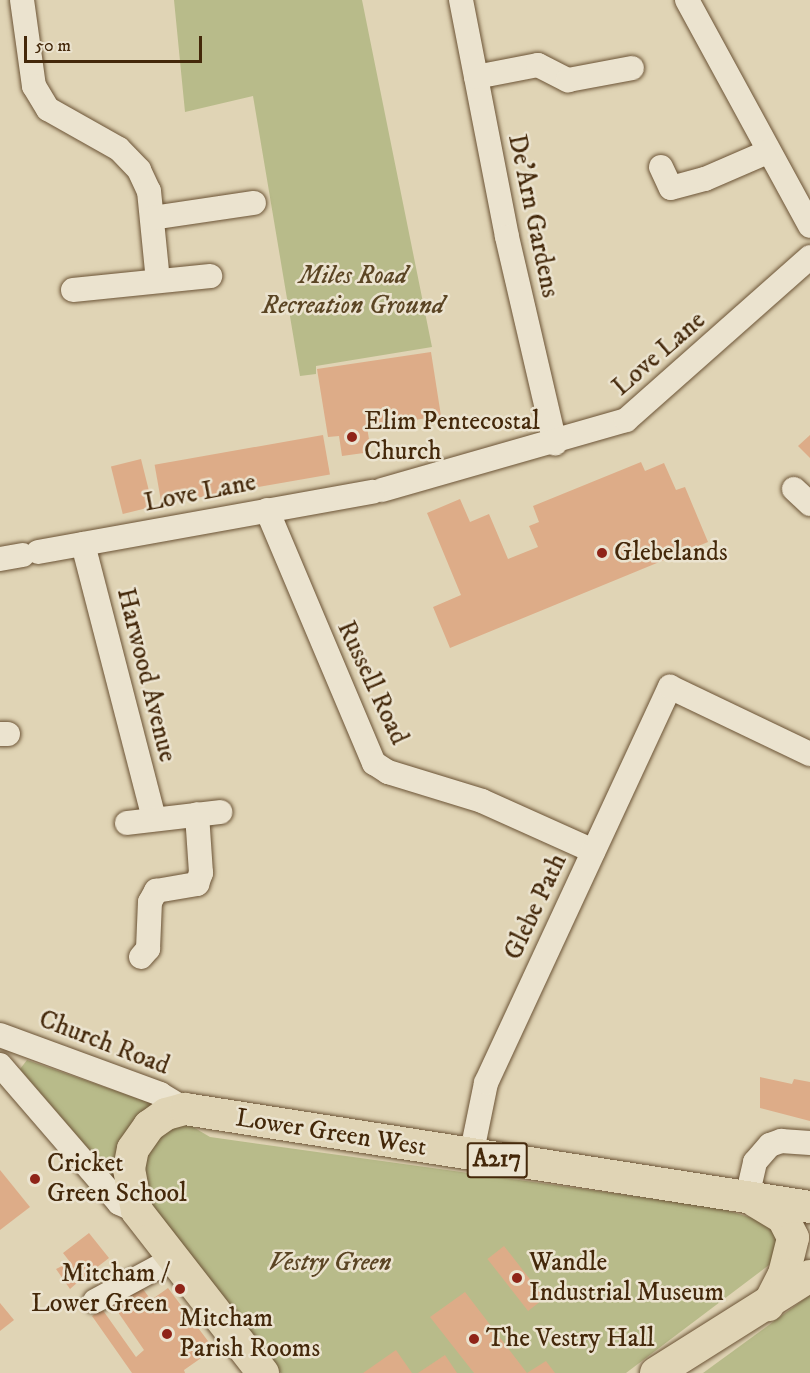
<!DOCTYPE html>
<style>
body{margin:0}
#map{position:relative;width:810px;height:1373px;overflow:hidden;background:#e0d4b5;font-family:"IM FELL DW Pica",serif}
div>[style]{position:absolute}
.green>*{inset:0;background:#b8bb8a}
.building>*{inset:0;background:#ddac88;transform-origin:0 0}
.roads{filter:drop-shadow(0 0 2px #6b5335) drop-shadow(0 0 2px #6b5335)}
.minor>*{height:24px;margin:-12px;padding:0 12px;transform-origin:12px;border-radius:12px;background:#ebe3cf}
.major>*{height:32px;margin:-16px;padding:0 16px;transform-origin:16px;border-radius:16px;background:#e0d4b5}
.dots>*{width:16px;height:16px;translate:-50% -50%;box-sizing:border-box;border:3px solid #ebe3cf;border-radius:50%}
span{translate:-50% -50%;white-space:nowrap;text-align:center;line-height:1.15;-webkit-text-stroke:5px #ebe3cf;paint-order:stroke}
.shield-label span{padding:2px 4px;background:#ebe3cf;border:2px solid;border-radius:4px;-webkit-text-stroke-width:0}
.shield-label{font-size:24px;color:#44280a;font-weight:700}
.street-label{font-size:26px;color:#44280a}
.park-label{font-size:26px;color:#5b4524;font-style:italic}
.poi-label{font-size:26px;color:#44280a}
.left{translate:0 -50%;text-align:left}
.right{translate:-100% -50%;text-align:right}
.scale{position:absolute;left:24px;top:36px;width:178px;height:27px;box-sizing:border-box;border:3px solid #44280a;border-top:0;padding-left:8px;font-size:18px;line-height:21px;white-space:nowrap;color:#44280a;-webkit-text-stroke:4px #ebe3cf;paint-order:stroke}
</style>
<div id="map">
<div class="green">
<i style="clip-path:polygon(174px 0,362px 0,432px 347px,316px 366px,316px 374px,300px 376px,253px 96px,185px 112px)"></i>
<i style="clip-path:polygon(27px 1060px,156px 1105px,210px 1137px,719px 1208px,769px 1223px,778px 1241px,776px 1254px,769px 1265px,626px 1373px,281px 1373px,20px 1069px)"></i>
<i style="clip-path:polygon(810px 1295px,810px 1373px,703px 1373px)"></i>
</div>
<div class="building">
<i style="clip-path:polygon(431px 352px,441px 416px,367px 427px,371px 452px,342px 456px,339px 436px,328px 437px,317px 369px)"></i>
<i style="left:323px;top:435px;width:40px;height:171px;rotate:80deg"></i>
<i style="clip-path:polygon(810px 435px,810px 458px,798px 446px)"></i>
<i style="left:141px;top:459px;width:49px;height:31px;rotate:76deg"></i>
<i style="clip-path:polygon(641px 462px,645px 471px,664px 463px,676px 490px,685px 487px,708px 542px,450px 648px,433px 607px,461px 595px,427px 513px,460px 499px,470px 522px,489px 514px,508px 559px,538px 547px,529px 526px,539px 522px,533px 506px)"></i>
<i style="clip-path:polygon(760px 1077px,792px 1084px,794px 1079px,810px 1082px,810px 1121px,760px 1108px)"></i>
<i style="clip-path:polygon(0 1170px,30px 1207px,0 1230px)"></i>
<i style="clip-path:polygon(89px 1233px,109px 1258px,83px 1278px,78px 1272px,74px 1276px,78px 1282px,70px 1289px,56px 1269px,70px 1262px,63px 1253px)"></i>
<i style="left:504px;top:1246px;width:66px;height:21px;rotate:52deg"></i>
<i style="clip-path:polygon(140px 1285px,151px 1300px,168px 1288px,214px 1349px,184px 1370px,185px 1373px,132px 1373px,92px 1316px,102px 1309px,136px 1357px,144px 1350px,111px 1302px)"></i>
<i style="clip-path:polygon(465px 1292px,527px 1373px,546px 1361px,555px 1373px,474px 1373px,430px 1317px)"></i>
<i style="clip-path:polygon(0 1303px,14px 1320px,0 1331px)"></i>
<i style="clip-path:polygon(396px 1350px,412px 1373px,363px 1373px)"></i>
<i style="clip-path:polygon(445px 1355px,457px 1373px,418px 1373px)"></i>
</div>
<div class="roads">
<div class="minor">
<i style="left:22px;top:0;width:87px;rotate:82.1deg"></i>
<i style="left:34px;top:86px;width:27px;rotate:59deg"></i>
<i style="left:48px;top:109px;width:81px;rotate:29.4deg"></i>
<i style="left:119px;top:149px;width:29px;rotate:46deg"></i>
<i style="left:139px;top:170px;width:23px;rotate:65deg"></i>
<i style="left:149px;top:191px;width:90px;rotate:84.3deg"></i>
<i style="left:461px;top:0;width:241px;rotate:79deg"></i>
<i style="left:507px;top:237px;width:212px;rotate:76.9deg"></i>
<i style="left:687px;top:0;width:257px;rotate:61.4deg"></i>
<i style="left:476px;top:77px;width:63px;rotate:-11deg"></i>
<i style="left:538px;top:65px;width:34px;rotate:27deg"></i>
<i style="left:568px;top:80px;width:65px;rotate:-10.6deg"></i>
<i style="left:661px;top:167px;width:23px;rotate:65deg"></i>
<i style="left:671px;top:188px;width:35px;rotate:-15deg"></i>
<i style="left:705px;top:179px;width:68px;rotate:-23.5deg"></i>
<i style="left:152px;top:218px;width:103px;rotate:-8.4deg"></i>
<i style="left:73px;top:290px;width:138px;rotate:-5.8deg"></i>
<i style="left:794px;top:489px;width:22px;rotate:43deg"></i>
<i style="left:382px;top:490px;width:254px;rotate:-16deg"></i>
<i style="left:626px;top:420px;width:246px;rotate:-41.5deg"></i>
<i style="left:267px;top:510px;width:275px;rotate:67.1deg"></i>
<i style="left:374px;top:763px;width:17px;rotate:33deg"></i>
<i style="left:388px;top:772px;width:98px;rotate:17.1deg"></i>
<i style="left:482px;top:801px;width:122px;rotate:24.2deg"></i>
<i style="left:83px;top:544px;width:284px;rotate:75.5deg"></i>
<i style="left:38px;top:552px;width:340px;rotate:-10.2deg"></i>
<i style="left:0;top:559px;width:23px;rotate:-10deg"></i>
<i style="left:0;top:734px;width:8px"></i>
<i style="left:127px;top:823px;width:94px;rotate:-6.7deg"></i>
<i style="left:141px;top:957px;width:11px;rotate:-49deg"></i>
<i style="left:148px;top:949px;width:47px;rotate:-87.6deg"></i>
<i style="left:150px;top:902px;width:13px;rotate:-61deg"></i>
<i style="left:156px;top:891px;width:42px;rotate:-9.7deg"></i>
<i style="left:197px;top:884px;width:12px;rotate:-70deg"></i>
<i style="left:201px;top:873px;width:59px;rotate:-93.9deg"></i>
<i style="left:0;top:1035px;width:171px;rotate:20.2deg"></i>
<i style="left:160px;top:1094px;width:29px;rotate:31deg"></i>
<i style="left:0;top:1065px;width:182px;rotate:49.2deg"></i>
<i style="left:119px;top:1203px;width:20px;rotate:24deg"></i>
<i style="left:471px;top:1156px;width:75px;rotate:-78.4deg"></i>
<i style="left:486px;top:1083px;width:437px;rotate:-65.1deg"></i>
<i style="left:670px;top:687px;width:155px;rotate:25.6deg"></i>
<i style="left:747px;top:1197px;width:36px;rotate:-77deg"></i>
<i style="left:755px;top:1162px;width:23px;rotate:-49deg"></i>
<i style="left:770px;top:1145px;width:12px;rotate:-20deg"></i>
<i style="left:781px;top:1141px;width:29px;rotate:4deg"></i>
<i style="left:95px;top:1301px;width:89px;rotate:-28.3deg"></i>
</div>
<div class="major">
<i style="left:755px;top:1201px;width:33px;rotate:31deg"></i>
<i style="left:783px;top:1218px;width:22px;rotate:63deg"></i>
<i style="left:793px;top:1238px;width:37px;rotate:104deg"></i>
<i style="left:784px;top:1274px;width:35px;rotate:117deg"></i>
<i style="left:263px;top:1373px;width:205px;rotate:-127.9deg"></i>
<i style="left:137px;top:1211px;width:43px;rotate:-100.8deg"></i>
<i style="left:129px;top:1169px;width:20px;rotate:-79deg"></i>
<i style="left:133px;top:1149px;width:28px;rotate:-55deg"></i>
<i style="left:149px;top:1126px;width:21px;rotate:-35deg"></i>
<i style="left:166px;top:1114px;width:20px;rotate:-15deg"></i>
<i style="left:185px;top:1109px;width:633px;rotate:8.91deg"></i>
<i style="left:656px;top:1373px;width:182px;rotate:-32.2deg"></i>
</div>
</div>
<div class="dots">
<i style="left:352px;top:437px;background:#8f2418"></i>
<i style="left:602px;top:553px;background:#8f2418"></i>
<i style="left:35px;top:1179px;background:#8f2418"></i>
<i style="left:517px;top:1278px;background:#8f2418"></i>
<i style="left:180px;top:1289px;background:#8f2418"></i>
<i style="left:167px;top:1334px;background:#8f2418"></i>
<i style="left:474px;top:1339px;background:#8f2418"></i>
</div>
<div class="shield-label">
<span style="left:497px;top:1160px">A217</span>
</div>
<div class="street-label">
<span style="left:533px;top:216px;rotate:78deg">De'Arn Gardens</span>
<span style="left:659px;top:354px;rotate:-41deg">Love Lane</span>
<span style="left:200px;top:493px;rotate:-11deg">Love Lane</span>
<span style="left:146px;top:675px;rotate:76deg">Harwood Avenue</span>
<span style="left:372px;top:683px;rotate:65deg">Russell Road</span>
<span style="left:536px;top:907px;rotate:-65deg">Glebe Path</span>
<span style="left:104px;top:1043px;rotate:21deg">Church Road</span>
<span style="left:331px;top:1133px;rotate:9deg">Lower Green West</span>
</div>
<div class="park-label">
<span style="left:353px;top:291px">Miles Road<br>Recreation Ground</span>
<span style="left:330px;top:1263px">Vestry Green</span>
</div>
<div class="poi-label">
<span class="left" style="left:364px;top:437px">Elim Pentecostal<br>Church</span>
<span class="left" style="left:614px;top:553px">Glebelands</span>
<span class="left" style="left:47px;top:1179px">Cricket<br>Green School</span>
<span class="left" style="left:529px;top:1278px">Wandle<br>Industrial Museum</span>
<span class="right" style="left:168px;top:1289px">Mitcham /<br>Lower Green</span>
<span class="left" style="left:179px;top:1334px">Mitcham<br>Parish Rooms</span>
<span class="left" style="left:486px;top:1339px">The Vestry Hall</span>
</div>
<div class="scale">50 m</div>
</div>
